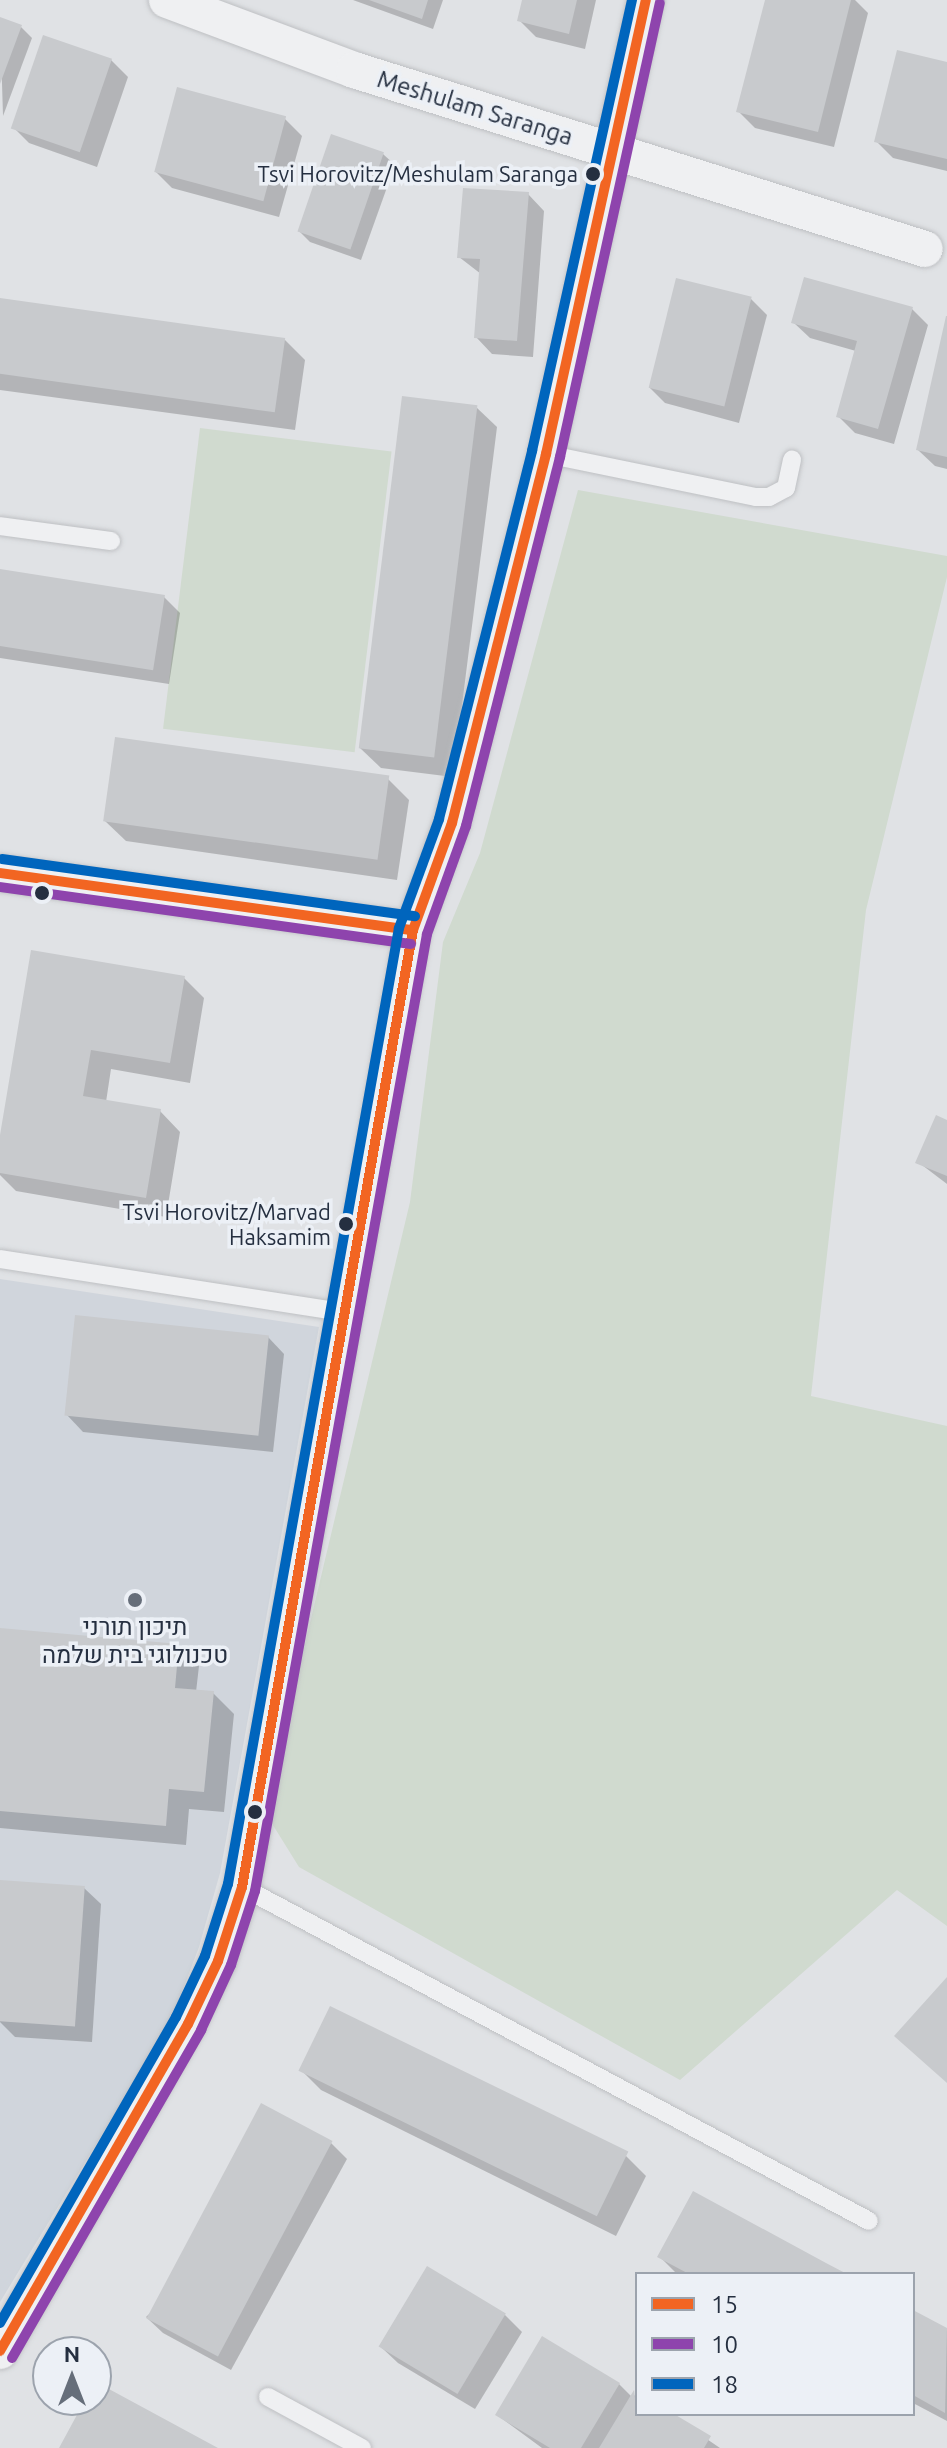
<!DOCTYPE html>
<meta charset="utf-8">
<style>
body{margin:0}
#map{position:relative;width:947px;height:2448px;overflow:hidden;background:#e0e2e5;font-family:Ubuntu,Heebo,sans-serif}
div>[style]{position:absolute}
.built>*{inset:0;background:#d0d5dc}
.green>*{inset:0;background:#d0dacf;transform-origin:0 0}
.shadow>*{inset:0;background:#0003}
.building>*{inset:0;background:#c8cacd;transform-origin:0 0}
.roads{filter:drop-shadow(0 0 2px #bec0c3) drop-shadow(0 0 2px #bec0c3)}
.service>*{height:18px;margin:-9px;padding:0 9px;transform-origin:9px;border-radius:9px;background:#eff0f2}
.minor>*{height:36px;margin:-18px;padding:0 18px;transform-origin:18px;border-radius:18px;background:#eff0f2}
.bus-1>*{height:10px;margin:-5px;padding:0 5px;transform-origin:5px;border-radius:5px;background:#f26522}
.bus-2>*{height:10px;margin:-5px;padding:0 5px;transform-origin:5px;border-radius:5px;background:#8e44ad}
.bus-3>*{height:10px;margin:-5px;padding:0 5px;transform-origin:5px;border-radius:5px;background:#0065bd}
.dots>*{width:22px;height:22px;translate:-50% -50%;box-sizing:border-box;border:4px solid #ecf0f6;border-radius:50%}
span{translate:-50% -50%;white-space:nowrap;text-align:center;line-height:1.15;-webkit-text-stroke:7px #ecf0f6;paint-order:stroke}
.bus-label{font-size:22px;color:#252f40}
.right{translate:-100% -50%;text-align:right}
.street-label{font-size:24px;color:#252f40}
.poi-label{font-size:24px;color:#252f40}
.legend{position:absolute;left:635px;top:2272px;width:280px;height:144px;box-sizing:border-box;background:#ecf0f6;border:2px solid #9ca3ad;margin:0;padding:10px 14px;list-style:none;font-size:24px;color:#252f40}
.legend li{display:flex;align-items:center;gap:16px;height:40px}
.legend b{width:40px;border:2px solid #9ca3ad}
.north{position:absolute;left:32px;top:2336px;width:80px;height:80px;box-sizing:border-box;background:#ecf0f6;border:2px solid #9ca3ad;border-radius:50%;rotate:0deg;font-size:22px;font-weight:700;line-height:32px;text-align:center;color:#252f40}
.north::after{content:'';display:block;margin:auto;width:28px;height:36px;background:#666e7a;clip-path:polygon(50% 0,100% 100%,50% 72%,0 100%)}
</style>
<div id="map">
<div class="built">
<i style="clip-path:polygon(0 1279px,319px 1327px,220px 1873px,199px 1947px,170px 2023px,0 2302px)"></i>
</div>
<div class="green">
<i style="left:200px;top:428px;width:193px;height:303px;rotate:7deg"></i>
<i style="clip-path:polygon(578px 490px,947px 556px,947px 577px,866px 910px,811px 1396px,947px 1426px,947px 1926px,897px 1890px,680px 2080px,299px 1867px,271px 1822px,276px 1766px,410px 1202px,443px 942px,480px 853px)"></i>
</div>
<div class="shadow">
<i style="clip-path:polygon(353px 0,443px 0,433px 29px)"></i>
<i style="clip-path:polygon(524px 0,596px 0,585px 49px,536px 37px,520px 21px)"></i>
<i style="clip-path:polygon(767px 0,855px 0,868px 13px,834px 147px,755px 128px,739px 112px)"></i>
<i style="clip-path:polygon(0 20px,21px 27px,32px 38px,3px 116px)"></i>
<i style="clip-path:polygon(111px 60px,128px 77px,97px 167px,29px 143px,13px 127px)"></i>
<i style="clip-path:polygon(947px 64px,947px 171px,893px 158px,877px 142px)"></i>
<i style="clip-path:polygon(285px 119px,302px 136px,279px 217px,172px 188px,156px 172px)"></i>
<i style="clip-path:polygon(333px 136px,383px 154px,395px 165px,361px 260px,310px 242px,299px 231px)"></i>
<i style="clip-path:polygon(528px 194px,544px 211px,533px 357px,492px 354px,476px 337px,481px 274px,459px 257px)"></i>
<i style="clip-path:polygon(751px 299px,767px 315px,739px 423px,665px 403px,649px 387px)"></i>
<i style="clip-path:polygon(0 300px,284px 339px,305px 360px,295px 430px,0 390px)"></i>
<i style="clip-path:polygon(912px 309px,928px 325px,894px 444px,855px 433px,838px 416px,856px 351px,810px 338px,793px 322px)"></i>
<i style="clip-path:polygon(947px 319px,947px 469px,935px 466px,918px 450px)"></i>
<i style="clip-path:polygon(476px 407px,497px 427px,453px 777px,381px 768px,360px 748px)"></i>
<i style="clip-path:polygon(0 571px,164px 597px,180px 613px,169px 684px,0 658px)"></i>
<i style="clip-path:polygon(388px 779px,409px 800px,397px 880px,126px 841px,105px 821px)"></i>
<i style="clip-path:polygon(33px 953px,184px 978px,204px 998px,190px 1083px,111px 1069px,106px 1102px,160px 1111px,180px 1132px,166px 1217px,16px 1191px,0 1175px,0 1147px)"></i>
<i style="clip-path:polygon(947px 1122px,947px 1184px,918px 1162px)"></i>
<i style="clip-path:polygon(268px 1337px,284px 1354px,273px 1452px,83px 1432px,67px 1415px)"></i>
<i style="clip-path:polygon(0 1630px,178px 1646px,199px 1666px,196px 1692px,213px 1693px,234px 1714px,224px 1812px,189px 1809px,186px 1845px,0 1828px)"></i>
<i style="clip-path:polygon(0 1882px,84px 1888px,101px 1904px,92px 2042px,15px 2037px,0 2022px)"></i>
<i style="clip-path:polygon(300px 2069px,626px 2156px,646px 2176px,616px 2236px,321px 2090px)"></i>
<i style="clip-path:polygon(331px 2143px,347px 2159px,231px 2370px,163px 2333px,146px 2317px)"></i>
<i style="clip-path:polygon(660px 2257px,843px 2274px,677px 2274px)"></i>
<i style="clip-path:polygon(428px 2269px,505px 2315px,522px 2332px,475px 2409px,398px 2363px,381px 2347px)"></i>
<i style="clip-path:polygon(913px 2312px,947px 2330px,947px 2421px,913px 2403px)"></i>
<i style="clip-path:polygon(619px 2384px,632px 2397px,637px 2394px,637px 2414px,670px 2414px,720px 2448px,542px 2448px,497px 2415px)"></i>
</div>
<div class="building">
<i style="clip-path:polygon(369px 0,428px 0,422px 19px)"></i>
<i style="clip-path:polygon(522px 0,577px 0,569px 34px,517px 21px)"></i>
<i style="clip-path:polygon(765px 0,851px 0,818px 132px,736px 112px)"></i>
<i style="clip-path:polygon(0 17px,22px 25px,0 84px)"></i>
<i style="left:43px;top:35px;width:73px;height:99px;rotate:19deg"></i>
<i style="clip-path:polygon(897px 50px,947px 62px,947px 159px,874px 142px)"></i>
<i style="left:177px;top:87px;width:113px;height:88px;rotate:15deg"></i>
<i style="left:331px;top:134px;width:56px;height:103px;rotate:19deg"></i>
<i style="clip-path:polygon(463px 188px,529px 192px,517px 341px,474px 338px,480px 259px,457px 258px)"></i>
<i style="clip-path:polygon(804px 277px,913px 307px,878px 429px,836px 417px,857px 341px,791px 323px)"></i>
<i style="left:676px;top:278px;width:78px;height:113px;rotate:14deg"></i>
<i style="left:0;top:298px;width:288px;height:75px;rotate:8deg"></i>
<i style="clip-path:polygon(946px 316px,947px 316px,947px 457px,916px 450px)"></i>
<i style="left:402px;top:396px;width:76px;height:355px;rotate:7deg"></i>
<i style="left:0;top:569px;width:167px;height:76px;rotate:9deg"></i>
<i style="left:115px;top:737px;width:277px;height:85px;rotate:8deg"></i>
<i style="clip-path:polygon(31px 950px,185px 976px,170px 1063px,91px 1050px,83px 1096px,161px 1109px,146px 1198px,0 1173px,0 1135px)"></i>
<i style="clip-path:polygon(936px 1115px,947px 1120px,947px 1176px,915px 1163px)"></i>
<i style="left:75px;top:1315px;width:195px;height:101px;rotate:6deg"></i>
<i style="clip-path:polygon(0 1628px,179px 1644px,175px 1688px,214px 1691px,204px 1792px,169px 1789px,166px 1826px,0 1811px)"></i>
<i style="left:0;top:1880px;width:85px;height:141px;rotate:4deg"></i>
<i style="clip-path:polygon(947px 1977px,947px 2083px,894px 2036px)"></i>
<i style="left:330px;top:2006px;width:332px;height:72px;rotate:26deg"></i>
<i style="left:261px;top:2103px;width:81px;height:244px;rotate:28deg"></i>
<i style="clip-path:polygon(693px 2191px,826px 2263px,847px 2274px,689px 2274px,657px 2257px)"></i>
<i style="left:427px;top:2266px;width:92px;height:94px;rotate:31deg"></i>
<i style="clip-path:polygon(913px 2310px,947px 2328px,945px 2413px,913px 2395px)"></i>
<i style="clip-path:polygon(542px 2336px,620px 2383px,581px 2448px,550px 2448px,495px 2415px)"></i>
<i style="clip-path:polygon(96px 2382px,218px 2448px,59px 2448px,85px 2400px,96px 2400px)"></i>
<i style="clip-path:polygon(634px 2390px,637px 2414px,674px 2414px,711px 2436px,704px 2448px,599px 2448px)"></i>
</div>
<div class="roads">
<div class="service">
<i style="left:546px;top:454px;width:214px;rotate:11.6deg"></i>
<i style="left:756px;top:497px;width:13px"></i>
<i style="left:769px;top:497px;width:19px;rotate:-28deg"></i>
<i style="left:786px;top:488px;width:29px;rotate:-78deg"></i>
<i style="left:0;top:526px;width:112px;rotate:7.7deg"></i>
<i style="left:0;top:1259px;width:346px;rotate:8.8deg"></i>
<i style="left:242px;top:1887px;width:710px;rotate:28.04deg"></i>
<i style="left:268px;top:2397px;width:107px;rotate:28.5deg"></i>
</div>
<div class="minor">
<i style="left:167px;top:0;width:200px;rotate:20.5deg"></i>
<i style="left:354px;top:70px;width:598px;rotate:17.41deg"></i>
<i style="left:0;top:873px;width:417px;rotate:7.9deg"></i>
<i style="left:0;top:2351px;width:377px;rotate:-60.1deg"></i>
<i style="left:188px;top:2024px;width:70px;rotate:-64.5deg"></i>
<i style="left:218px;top:1961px;width:78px;rotate:-72deg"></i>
<i style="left:242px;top:1887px;width:972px;rotate:-79.87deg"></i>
<i style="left:413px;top:930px;width:114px;rotate:-70deg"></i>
<i style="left:452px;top:823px;width:381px;rotate:-75.7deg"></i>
<i style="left:546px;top:454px;width:465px;rotate:-77.6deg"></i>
</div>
</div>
<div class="bus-1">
<i style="left:0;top:873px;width:417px;rotate:7.9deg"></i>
<i style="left:0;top:2351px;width:377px;rotate:-60.1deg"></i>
<i style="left:188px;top:2024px;width:70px;rotate:-64.5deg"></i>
<i style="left:218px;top:1961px;width:78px;rotate:-72deg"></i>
<i style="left:242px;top:1887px;width:972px;rotate:-79.87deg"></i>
<i style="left:413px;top:930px;width:114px;rotate:-70deg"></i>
<i style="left:452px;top:823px;width:381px;rotate:-75.7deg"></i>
<i style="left:546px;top:454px;width:465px;rotate:-77.6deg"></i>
</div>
<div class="bus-2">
<i style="left:0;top:887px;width:415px;rotate:7.9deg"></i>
<i style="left:12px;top:2358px;width:379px;rotate:-60deg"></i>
<i style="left:201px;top:2030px;width:72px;rotate:-65.2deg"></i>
<i style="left:231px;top:1965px;width:78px;rotate:-72deg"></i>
<i style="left:255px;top:1891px;width:972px;rotate:-79.81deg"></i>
<i style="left:427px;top:934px;width:115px;rotate:-70.1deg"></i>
<i style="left:466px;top:826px;width:381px;rotate:-75.7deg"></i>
<i style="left:560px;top:457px;width:465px;rotate:-77.6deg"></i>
</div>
<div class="bus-3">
<i style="left:2px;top:859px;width:417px;rotate:7.9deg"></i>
<i style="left:0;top:2323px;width:353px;rotate:-60.1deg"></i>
<i style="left:176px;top:2017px;width:68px;rotate:-64.6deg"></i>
<i style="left:205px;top:1956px;width:76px;rotate:-72.3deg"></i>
<i style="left:228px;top:1884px;width:971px;rotate:-79.86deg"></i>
<i style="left:399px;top:928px;width:116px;rotate:-69.8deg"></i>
<i style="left:439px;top:819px;width:380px;rotate:-75.8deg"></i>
<i style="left:532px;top:451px;width:462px;rotate:-77.5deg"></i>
</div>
<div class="dots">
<i style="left:593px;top:174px;background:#252f40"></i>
<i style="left:42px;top:893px;background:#252f40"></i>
<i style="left:346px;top:1224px;background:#252f40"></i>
<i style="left:135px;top:1600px;background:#666e7a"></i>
<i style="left:255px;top:1812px;background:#252f40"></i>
</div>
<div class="bus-label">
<span class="right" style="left:578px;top:174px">Tsvi Horovitz/Meshulam Saranga</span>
<span class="right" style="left:331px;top:1224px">Tsvi Horovitz/Marvad<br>Haksamim</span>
</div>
<div class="street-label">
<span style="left:475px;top:108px;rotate:17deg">Meshulam Saranga</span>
</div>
<div class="poi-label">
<span style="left:135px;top:1641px">תיכון תורני<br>טכנולוגי בית שלמה</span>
</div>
<ul class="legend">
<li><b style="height:10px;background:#f26522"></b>15</li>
<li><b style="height:10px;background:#8e44ad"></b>10</li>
<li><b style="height:10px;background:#0065bd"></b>18</li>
</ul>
<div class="north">N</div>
</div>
